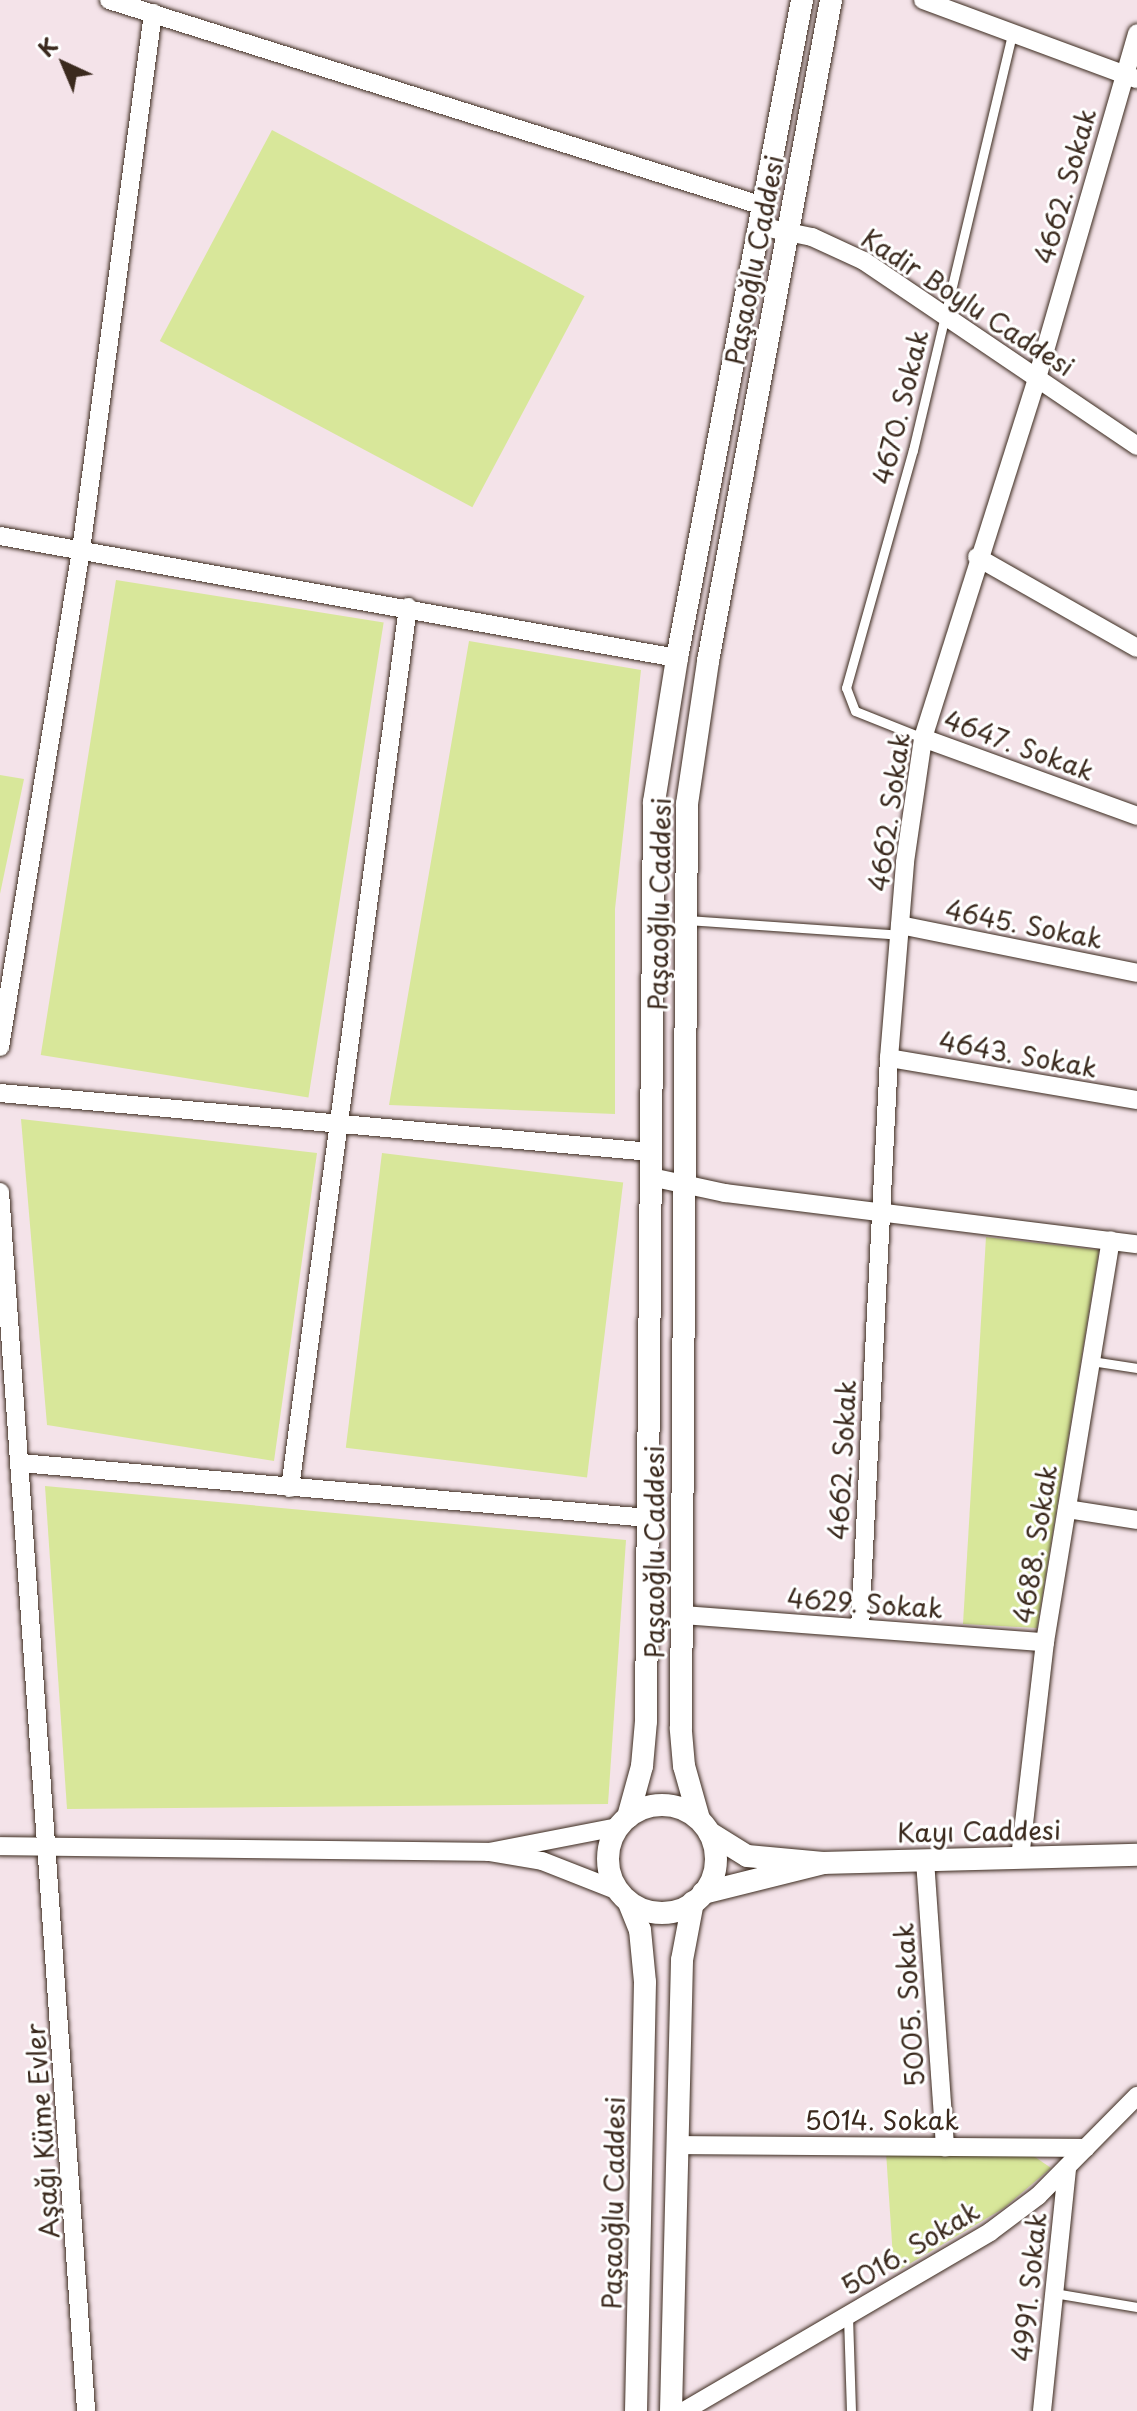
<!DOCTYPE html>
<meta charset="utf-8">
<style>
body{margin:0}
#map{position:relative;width:1137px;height:2411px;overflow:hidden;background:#f4e3e9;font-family:"Playpen Sans",sans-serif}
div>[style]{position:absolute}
.green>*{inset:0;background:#d8e79a;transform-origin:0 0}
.roads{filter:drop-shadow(0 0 2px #3b2a1e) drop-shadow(0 0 2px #3b2a1e)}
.service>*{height:9px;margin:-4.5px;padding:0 4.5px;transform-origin:4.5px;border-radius:4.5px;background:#fff}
.minor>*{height:18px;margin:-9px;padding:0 9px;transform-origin:9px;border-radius:9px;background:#fff}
.tertiary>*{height:22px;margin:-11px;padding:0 11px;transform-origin:11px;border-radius:11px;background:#fff}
.tertiary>.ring{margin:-11px;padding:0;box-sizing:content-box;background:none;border:22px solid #fff;border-radius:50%}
span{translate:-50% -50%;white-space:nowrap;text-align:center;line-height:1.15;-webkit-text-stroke:6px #fff;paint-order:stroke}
.street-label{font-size:26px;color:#3b2a1e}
.north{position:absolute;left:24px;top:24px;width:80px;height:80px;-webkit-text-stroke:6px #fff;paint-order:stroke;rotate:316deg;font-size:22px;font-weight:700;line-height:32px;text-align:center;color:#3b2a1e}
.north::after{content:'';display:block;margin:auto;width:28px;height:36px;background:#3b2a1e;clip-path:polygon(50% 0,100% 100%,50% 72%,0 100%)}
</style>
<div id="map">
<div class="green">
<i style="left:272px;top:130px;width:354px;height:239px;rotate:28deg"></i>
<i style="left:116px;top:580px;width:271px;height:481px;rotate:9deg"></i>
<i style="clip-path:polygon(469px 641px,641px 670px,615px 909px,615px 1114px,389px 1105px)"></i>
<i style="clip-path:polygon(0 775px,24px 779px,0 894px)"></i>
<i style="clip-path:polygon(21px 1119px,317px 1153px,274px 1461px,47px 1425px)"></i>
<i style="left:382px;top:1153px;width:243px;height:297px;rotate:7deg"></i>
<i style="clip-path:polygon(986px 1237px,1099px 1250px,1037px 1628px,963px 1624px)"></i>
<i style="clip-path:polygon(45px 1486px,626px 1540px,608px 1804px,67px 1809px)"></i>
<i style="clip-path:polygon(1025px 2150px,1051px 2168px,1004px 2208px,894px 2273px,886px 2152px)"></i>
</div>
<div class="roads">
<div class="service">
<i style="left:923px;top:738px;width:73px;rotate:-158.3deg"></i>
<i style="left:855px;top:711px;width:25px;rotate:-111deg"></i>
<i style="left:846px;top:688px;width:247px;rotate:-74.3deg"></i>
<i style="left:913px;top:450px;width:429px;rotate:-76.6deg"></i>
<i style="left:687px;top:920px;width:213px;rotate:4deg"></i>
<i style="left:1091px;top:1361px;width:47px;rotate:8.7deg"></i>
<i style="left:1054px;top:2293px;width:84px;rotate:9.6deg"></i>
<i style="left:848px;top:2316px;width:95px;rotate:88.2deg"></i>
</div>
<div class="minor">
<i style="left:109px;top:0;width:686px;rotate:17.48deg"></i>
<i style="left:923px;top:0;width:228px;rotate:20.3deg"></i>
<i style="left:759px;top:226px;width:54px;rotate:11.7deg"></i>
<i style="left:812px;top:237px;width:57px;rotate:24.8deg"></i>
<i style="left:864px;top:261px;width:330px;rotate:34.1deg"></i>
<i style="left:0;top:536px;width:688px;rotate:10.22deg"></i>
<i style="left:977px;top:557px;width:184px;rotate:29.6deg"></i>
<i style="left:923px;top:738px;width:228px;rotate:20deg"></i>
<i style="left:900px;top:925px;width:242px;rotate:11.4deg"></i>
<i style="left:0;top:1047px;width:504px;rotate:-80.74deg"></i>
<i style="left:81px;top:550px;width:542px;rotate:-82.36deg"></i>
<i style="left:889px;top:1058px;width:252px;rotate:9.6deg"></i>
<i style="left:0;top:1093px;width:654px;rotate:5.18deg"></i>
<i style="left:651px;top:1177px;width:76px;rotate:12.2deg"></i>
<i style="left:725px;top:1193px;width:415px;rotate:7.1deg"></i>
<i style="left:0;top:1192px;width:1222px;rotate:85.96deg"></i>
<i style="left:20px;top:1463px;width:631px;rotate:5deg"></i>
<i style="left:290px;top:1488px;width:889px;rotate:-82.37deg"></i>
<i style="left:1067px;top:1509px;width:71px;rotate:8.9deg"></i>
<i style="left:682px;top:1615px;width:364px;rotate:4.3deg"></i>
<i style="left:860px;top:1628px;width:571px;rotate:-87.09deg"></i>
<i style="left:889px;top:1058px;width:197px;rotate:-85.3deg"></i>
<i style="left:905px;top:862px;width:125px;rotate:-81.7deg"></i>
<i style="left:923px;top:738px;width:378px;rotate:-72.4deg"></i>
<i style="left:1037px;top:378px;width:359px;rotate:-73.8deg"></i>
<i style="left:0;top:1846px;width:489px;rotate:0.7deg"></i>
<i style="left:1020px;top:1858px;width:217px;rotate:-83.4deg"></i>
<i style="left:1045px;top:1642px;width:407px;rotate:-80.7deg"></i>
<i style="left:925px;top:1860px;width:288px;rotate:86deg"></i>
<i style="left:616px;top:1890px;width:79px;rotate:-158.6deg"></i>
<i style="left:542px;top:1861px;width:54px;rotate:-170.4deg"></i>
<i style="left:489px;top:1852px;width:131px;rotate:-11deg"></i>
<i style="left:678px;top:2145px;width:408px;rotate:0.4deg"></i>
<i style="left:684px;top:2411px;width:355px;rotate:-30.3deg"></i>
<i style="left:990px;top:2232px;width:60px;rotate:-36.9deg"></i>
<i style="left:1038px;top:2196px;width:141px;rotate:-45.3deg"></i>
<i style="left:1042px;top:2411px;width:245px;rotate:-84.1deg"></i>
</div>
<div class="tertiary">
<i class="ring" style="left:608px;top:1805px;width:86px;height:86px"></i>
<i style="left:628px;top:1817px;width:53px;rotate:-74.6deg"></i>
<i style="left:642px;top:1766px;width:45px;rotate:-84.9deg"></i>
<i style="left:646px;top:1721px;width:919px;rotate:-89.5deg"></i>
<i style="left:654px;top:802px;width:146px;rotate:-80.9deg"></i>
<i style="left:677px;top:658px;width:670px;rotate:-79.24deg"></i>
<i style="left:699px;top:1819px;width:55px;rotate:-105.8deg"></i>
<i style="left:684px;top:1766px;width:38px;rotate:-95deg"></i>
<i style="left:681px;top:1728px;width:924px;rotate:-89.63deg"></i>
<i style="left:687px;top:804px;width:145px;rotate:-81.6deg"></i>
<i style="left:708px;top:661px;width:672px;rotate:-79.46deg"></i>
<i style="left:823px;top:1863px;width:314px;rotate:-1.5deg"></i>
<i style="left:703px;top:1893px;width:124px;rotate:-14deg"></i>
<i style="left:823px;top:1863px;width:76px;rotate:-174.7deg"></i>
<i style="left:747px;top:1856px;width:44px;rotate:-148.1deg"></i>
<i style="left:629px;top:1903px;width:29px;rotate:68deg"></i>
<i style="left:640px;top:1930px;width:52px;rotate:84.5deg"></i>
<i style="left:645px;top:1982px;width:429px;rotate:91.2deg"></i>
<i style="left:671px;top:2411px;width:451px;rotate:-88.6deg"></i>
<i style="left:682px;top:1960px;width:59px;rotate:-79.3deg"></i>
</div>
</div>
<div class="street-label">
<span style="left:1065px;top:186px;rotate:-74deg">4662. Sokak</span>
<span style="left:754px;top:260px;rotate:-79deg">Paşaoğlu Caddesi</span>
<span style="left:968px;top:302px;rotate:33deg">Kadir Boylu Caddesi</span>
<span style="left:900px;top:407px;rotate:-76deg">4670. Sokak</span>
<span style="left:1019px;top:745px;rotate:20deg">4647. Sokak</span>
<span style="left:889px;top:812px;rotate:-82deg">4662. Sokak</span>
<span style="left:659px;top:904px;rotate:-89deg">Paşaoğlu Caddesi</span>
<span style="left:1024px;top:924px;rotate:11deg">4645. Sokak</span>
<span style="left:1018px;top:1054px;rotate:10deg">4643. Sokak</span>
<span style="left:842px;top:1460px;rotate:-87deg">4662. Sokak</span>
<span style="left:1035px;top:1544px;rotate:-81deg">4688. Sokak</span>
<span style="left:654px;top:1552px;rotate:-90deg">Paşaoğlu Caddesi</span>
<span style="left:865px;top:1603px;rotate:4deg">4629. Sokak</span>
<span style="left:979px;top:1831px;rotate:-1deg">Kayı Caddesi</span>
<span style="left:909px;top:2005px;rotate:-94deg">5005. Sokak</span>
<span style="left:882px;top:2120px">5014. Sokak</span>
<span style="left:42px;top:2131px;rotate:-94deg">Aşağı Küme Evler</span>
<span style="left:613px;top:2203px;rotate:-89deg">Paşaoğlu Caddesi</span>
<span style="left:910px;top:2248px;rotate:-31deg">5016. Sokak</span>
<span style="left:1029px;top:2287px;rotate:-84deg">4991. Sokak</span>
</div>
<div class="north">K</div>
</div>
